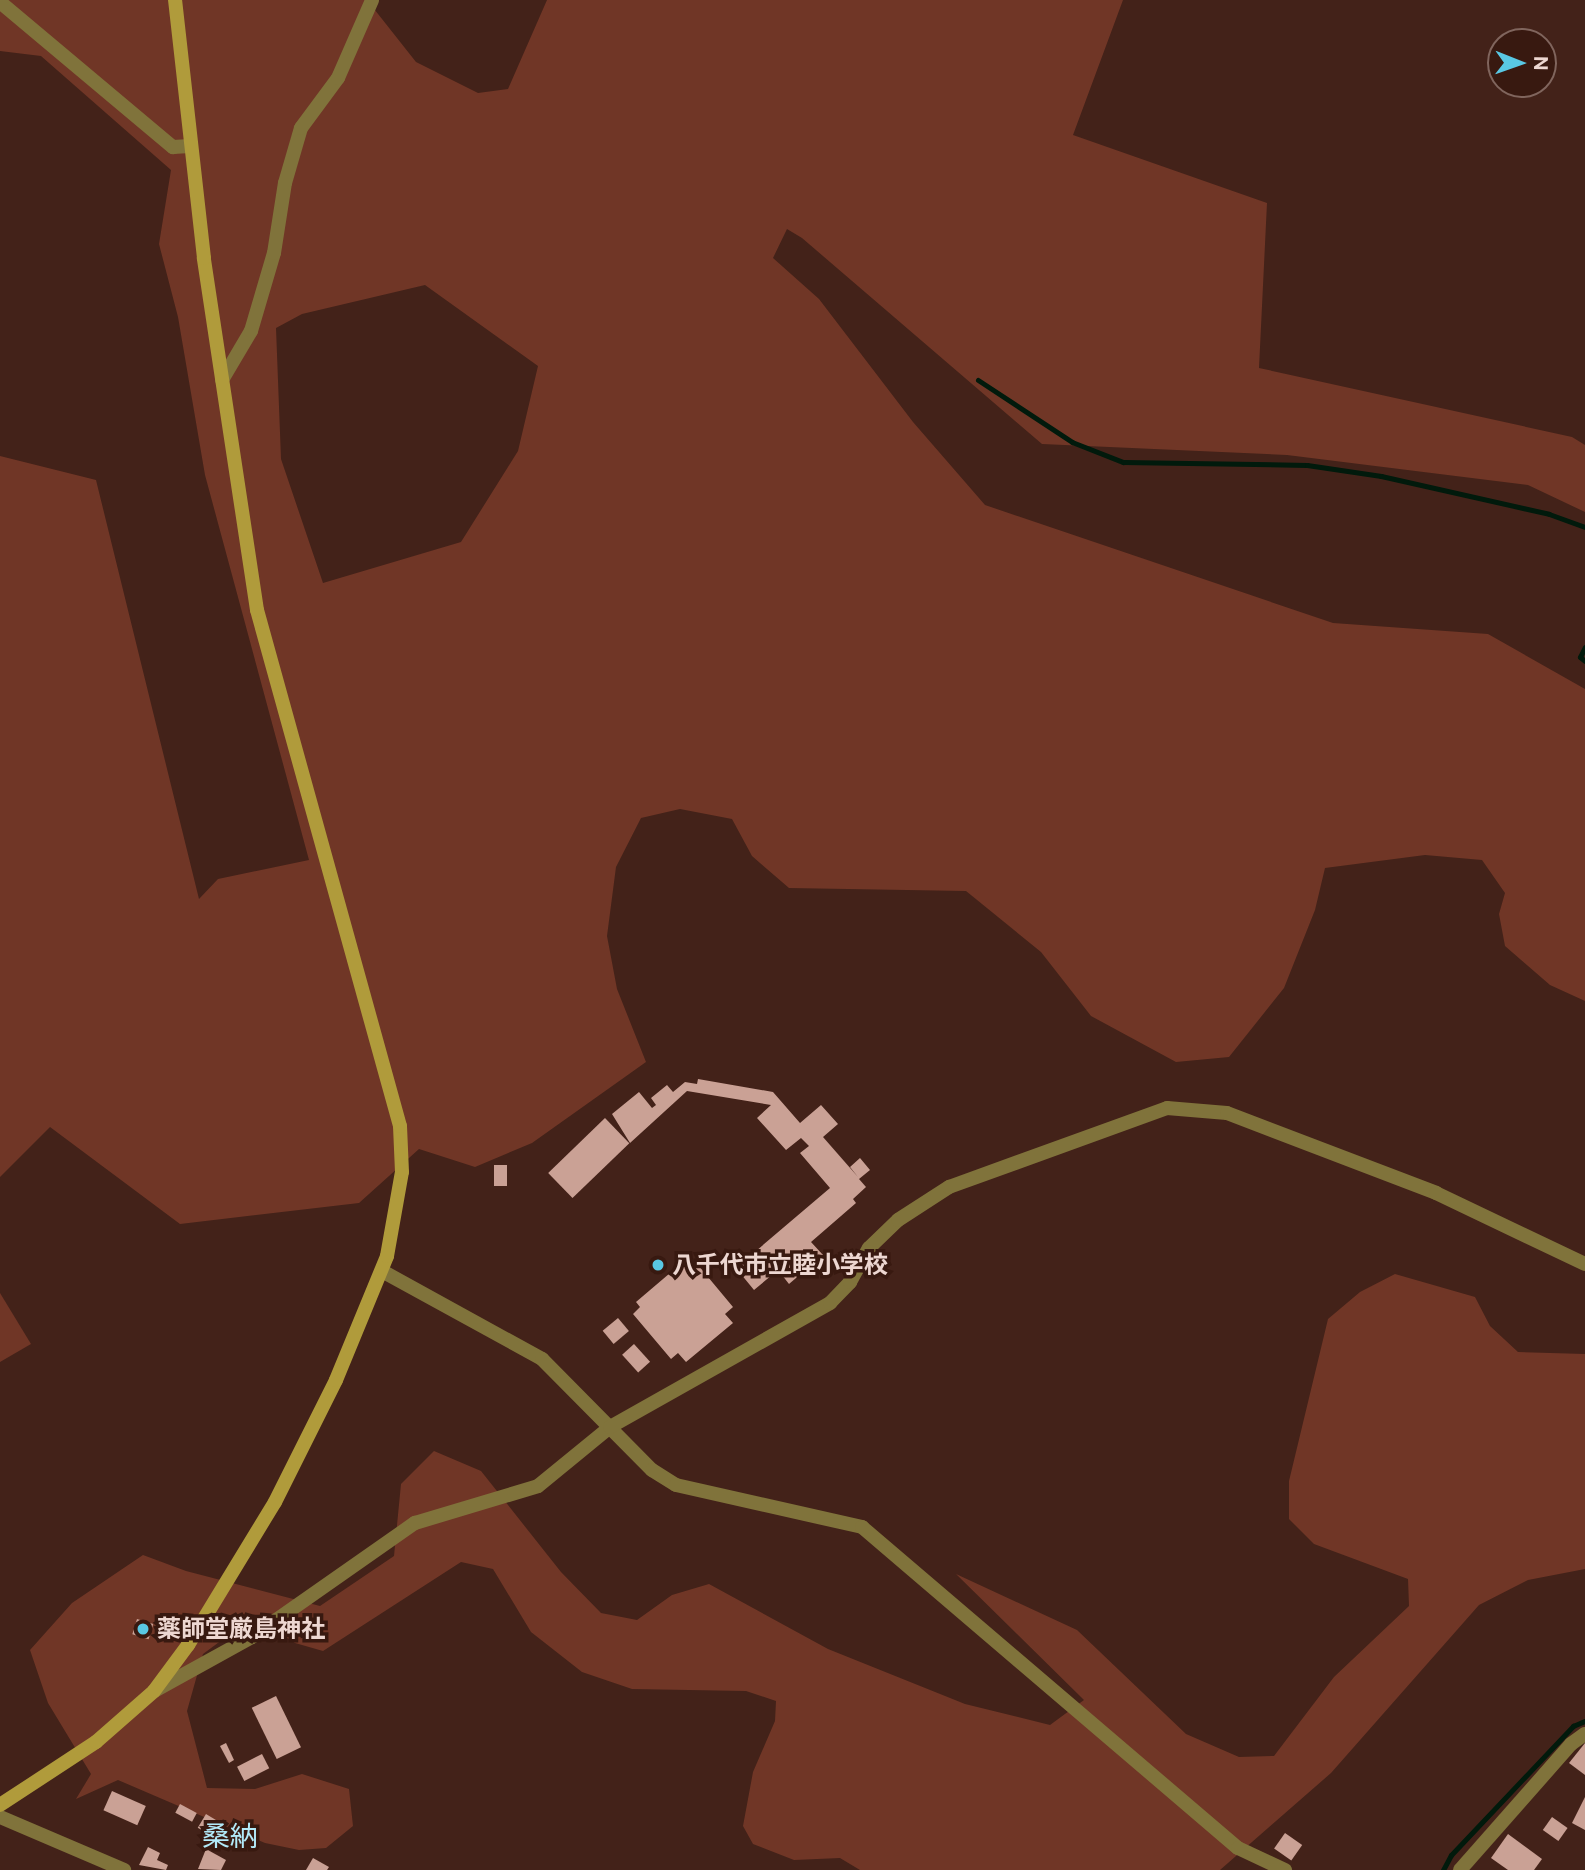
<!DOCTYPE html>
<meta charset="utf-8">
<style>
body{margin:0}
#map{position:relative;width:1585px;height:1870px;overflow:hidden;background:#432219;font-family:"Public Sans","Noto Sans JP",sans-serif}
div>[style]{position:absolute}
.green>*{inset:0;background:#703626}
.stream>*{height:5px;margin:-2.5px;padding:0 2.5px;transform-origin:2.5px;border-radius:2.5px;background:#011a0c}
.building>*{inset:0;background:#caa195;transform-origin:0 0}
.street>*{height:14px;margin:-7px;padding:0 7px;transform-origin:7px;border-radius:7px;background:#80733b}
.secondary>*{height:14px;margin:-7px;padding:0 7px;transform-origin:7px;border-radius:7px;background:#b09b3b}
.dots>*{width:19px;height:19px;translate:-50% -50%;box-sizing:border-box;border:4px solid #381910;border-radius:50%}
span{translate:-50% -50%;white-space:nowrap;text-align:center;line-height:1.15;-webkit-text-stroke:7px #381910;paint-order:stroke}
.poi-label{font-size:24px;color:#edd7d1;font-weight:700}
.left{translate:0 -50%;text-align:left}
.quarter-label{font-size:28px;color:#b2e9f8}
.north{position:absolute;left:1487px;top:28px;width:70px;height:70px;box-sizing:border-box;background:#381910;border:2px solid #80655d;border-radius:50%;rotate:91deg;font-size:19px;font-weight:700;line-height:28px;text-align:center;color:#edd7d1}
.north::after{content:'';display:block;margin:auto;width:24px;height:32px;background:#59c8e4;clip-path:polygon(50% 0,100% 100%,50% 72%,0 100%)}
</style>
<div id="map">
<div class="green">
<i style="clip-path:polygon(evenodd,0 0,367px 0,416px 62px,478px 93px,508px 89px,547px 0,1123px 0,1073px 135px,1267px 203px,1259px 368px,1572px 437px,1585px 445px,1585px 512px,1528px 485px,1287px 455px,1042px 444px,802px 238px,787px 229px,773px 258px,819px 299px,913px 422px,985px 505px,1333px 623px,1488px 634px,1585px 689px,1585px 1001px,1550px 985px,1505px 946px,1499px 914px,1505px 893px,1482px 860px,1425px 855px,1325px 868px,1315px 910px,1284px 988px,1229px 1057px,1176px 1062px,1091px 1016px,1041px 952px,966px 891px,789px 888px,752px 856px,732px 819px,680px 809px,641px 818px,616px 867px,607px 936px,617px 989px,646px 1062px,532px 1143px,475px 1167px,419px 1149px,359px 1203px,180px 1224px,50px 1127px,0 1177px,0 456px,96px 480px,199px 899px,218px 879px,309px 860px,205px 475px,178px 317px,159px 244px,171px 170px,41px 56px,0 51px,0 0,425px 285px,538px 366px,518px 451px,461px 542px,323px 583px,281px 459px,276px 328px,302px 314px,425px 285px)"></i>
<i style="clip-path:polygon(1395px 1274px,1475px 1297px,1490px 1326px,1518px 1352px,1585px 1354px,1585px 1569px,1528px 1580px,1479px 1605px,1331px 1773px,1220px 1870px,860px 1870px,840px 1858px,794px 1860px,753px 1844px,743px 1826px,753px 1772px,775px 1721px,776px 1701px,746px 1691px,632px 1689px,582px 1672px,531px 1632px,493px 1569px,461px 1562px,323px 1651px,295px 1643px,253px 1617px,203px 1654px,187px 1711px,207px 1788px,255px 1789px,302px 1774px,349px 1789px,353px 1826px,326px 1848px,299px 1850px,265px 1843px,118px 1780px,76px 1799px,91px 1774px,48px 1703px,30px 1650px,72px 1603px,143px 1555px,186px 1571px,320px 1606px,394px 1556px,401px 1484px,434px 1451px,481px 1471px,561px 1572px,601px 1613px,637px 1620px,672px 1595px,709px 1584px,828px 1649px,965px 1704px,1050px 1725px,1084px 1700px,956px 1574px,1077px 1630px,1186px 1734px,1239px 1757px,1274px 1756px,1334px 1677px,1409px 1606px,1408px 1579px,1314px 1544px,1289px 1519px,1289px 1481px,1328px 1319px,1360px 1292px)"></i>
<i style="clip-path:polygon(0 1293px,31px 1344px,0 1362px)"></i>
</div>
<div class="stream">
<i style="left:978px;top:380px;width:113px;rotate:33.4deg"></i>
<i style="left:1072px;top:442px;width:55px;rotate:21.4deg"></i>
<i style="left:1123px;top:462px;width:184px;rotate:0.9deg"></i>
<i style="left:1307px;top:465px;width:75px;rotate:8.5deg"></i>
<i style="left:1381px;top:476px;width:172px;rotate:12.7deg"></i>
<i style="left:1549px;top:514px;width:38px;rotate:20deg"></i>
<i style="left:1585px;top:647px;width:11px;rotate:117deg"></i>
<i style="left:1580px;top:657px;width:6px;rotate:39deg"></i>
<i style="left:1443px;top:1870px;width:17px;rotate:-62deg"></i>
<i style="left:1451px;top:1855px;width:178px;rotate:-46.6deg"></i>
<i style="left:1573px;top:1726px;width:13px;rotate:-23deg"></i>
</div>
<div class="building">
<i style="clip-path:polygon(698px 1079px,773px 1092px,800px 1123px,821px 1105px,838px 1124px,823px 1137px,858px 1177px,850px 1167px,860px 1158px,870px 1170px,859px 1179px,866px 1187px,853px 1199px,856px 1203px,811px 1242px,823px 1255px,789px 1284px,778px 1270px,754px 1290px,736px 1268px,830px 1188px,800px 1153px,809px 1146px,801px 1138px,786px 1150px,757px 1118px,771px 1105px,687px 1091px,630px 1143px,612px 1114px,639px 1092px,652px 1108px,656px 1105px,651px 1098px,667px 1085px,673px 1092px,685px 1082px,697px 1084px)"></i>
<i style="left:605px;top:1118px;width:35px;height:79px;rotate:46deg"></i>
<i style="left:494px;top:1165px;width:13px;height:21px"></i>
<i style="clip-path:polygon(683px 1262px,690px 1272px,698px 1265px,733px 1307px,725px 1314px,733px 1323px,686px 1362px,678px 1353px,671px 1359px,633px 1314px,640px 1307px,636px 1302px)"></i>
<i style="left:618px;top:1318px;width:17px;height:20px;rotate:50deg"></i>
<i style="left:634px;top:1344px;width:24px;height:16px;rotate:48deg"></i>
<i style="left:137px;top:1619px;width:17px;height:16px;rotate:17deg"></i>
<i style="left:276px;top:1696px;width:57px;height:27px;rotate:64deg"></i>
<i style="clip-path:polygon(226px 1743px,234px 1760px,229px 1763px,220px 1746px)"></i>
<i style="clip-path:polygon(1585px 1743px,1585px 1775px,1569px 1763px)"></i>
<i style="left:262px;top:1754px;width:16px;height:28px;rotate:63deg"></i>
<i style="left:112px;top:1791px;width:37px;height:21px;rotate:24deg"></i>
<i style="clip-path:polygon(1585px 1797px,1585px 1830px,1572px 1823px)"></i>
<i style="left:180px;top:1804px;width:19px;height:10px;rotate:28deg"></i>
<i style="left:206px;top:1814px;width:27px;height:16px;rotate:31deg"></i>
<i style="left:1552px;top:1817px;width:19px;height:16px;rotate:35deg"></i>
<i style="left:1285px;top:1833px;width:21px;height:19px;rotate:35deg"></i>
<i style="clip-path:polygon(1508px 1834px,1542px 1859px,1534px 1870px,1508px 1870px,1491px 1858px)"></i>
<i style="clip-path:polygon(148px 1847px,160px 1853px,157px 1860px,168px 1865px,166px 1870px,139px 1865px)"></i>
<i style="clip-path:polygon(206px 1849px,226px 1860px,221px 1870px,198px 1869px)"></i>
<i style="clip-path:polygon(313px 1858px,329px 1867px,327px 1870px,306px 1870px)"></i>
</div>
<div class="street">
<i style="left:0;top:2px;width:226px;rotate:40deg"></i>
<i style="left:173px;top:147px;width:17px;rotate:-3deg"></i>
<i style="left:222px;top:380px;width:57px;rotate:-59.4deg"></i>
<i style="left:251px;top:331px;width:81px;rotate:-73.6deg"></i>
<i style="left:274px;top:253px;width:71px;rotate:-81.1deg"></i>
<i style="left:285px;top:183px;width:57px;rotate:-73.8deg"></i>
<i style="left:301px;top:128px;width:62px;rotate:-53.5deg"></i>
<i style="left:338px;top:78px;width:85px;rotate:-66.4deg"></i>
<i style="left:382px;top:1271px;width:183px;rotate:28.8deg"></i>
<i style="left:542px;top:1359px;width:156px;rotate:45.3deg"></i>
<i style="left:652px;top:1470px;width:28px;rotate:32deg"></i>
<i style="left:676px;top:1485px;width:191px;rotate:12.7deg"></i>
<i style="left:862px;top:1527px;width:494px;rotate:40.5deg"></i>
<i style="left:1238px;top:1848px;width:52px;rotate:25.1deg"></i>
<i style="left:154px;top:1691px;width:112px;rotate:-28.9deg"></i>
<i style="left:252px;top:1637px;width:199px;rotate:-35deg"></i>
<i style="left:415px;top:1523px;width:128px;rotate:-16.7deg"></i>
<i style="left:538px;top:1486px;width:93px;rotate:-39.3deg"></i>
<i style="left:610px;top:1427px;width:253px;rotate:-29.4deg"></i>
<i style="left:830px;top:1303px;width:29px;rotate:-46deg"></i>
<i style="left:850px;top:1282px;width:39px;rotate:-61deg"></i>
<i style="left:869px;top:1248px;width:40px;rotate:-44deg"></i>
<i style="left:898px;top:1220px;width:61px;rotate:-32.9deg"></i>
<i style="left:949px;top:1187px;width:232px;rotate:-19.9deg"></i>
<i style="left:1167px;top:1108px;width:60px;rotate:4.8deg"></i>
<i style="left:1227px;top:1113px;width:224px;rotate:20.9deg"></i>
<i style="left:1436px;top:1193px;width:165px;rotate:25.5deg"></i>
<i style="left:0;top:1817px;width:135px;rotate:23.1deg"></i>
<i style="left:1460px;top:1870px;width:168px;rotate:-48.6deg"></i>
<i style="left:1571px;top:1744px;width:17px;rotate:-36deg"></i>
</div>
<div class="secondary">
<i style="left:0;top:1805px;width:115px;rotate:-33.3deg"></i>
<i style="left:96px;top:1742px;width:77px;rotate:-41.3deg"></i>
<i style="left:154px;top:1691px;width:57px;rotate:-53.5deg"></i>
<i style="left:188px;top:1645px;width:167px;rotate:-58.7deg"></i>
<i style="left:275px;top:1502px;width:136px;rotate:-63.4deg"></i>
<i style="left:336px;top:1380px;width:134px;rotate:-67.6deg"></i>
<i style="left:387px;top:1256px;width:85px;rotate:-79.9deg"></i>
<i style="left:402px;top:1172px;width:46px;rotate:-92.5deg"></i>
<i style="left:400px;top:1126px;width:535px;rotate:-105.49deg"></i>
<i style="left:257px;top:610px;width:356px;rotate:-98.6deg"></i>
<i style="left:204px;top:258px;width:260px;rotate:-96.4deg"></i>
</div>
<div class="dots">
<i style="left:658px;top:1265px;background:#59c8e4"></i>
<i style="left:143px;top:1629px;background:#59c8e4"></i>
</div>
<div class="poi-label">
<span class="left" style="left:672px;top:1265px">八千代市立睦小学校</span>
<span class="left" style="left:157px;top:1629px">薬師堂厳島神社</span>
</div>
<div class="quarter-label">
<span style="left:230px;top:1836px">桑納</span>
</div>
<div class="north">N</div>
</div>
